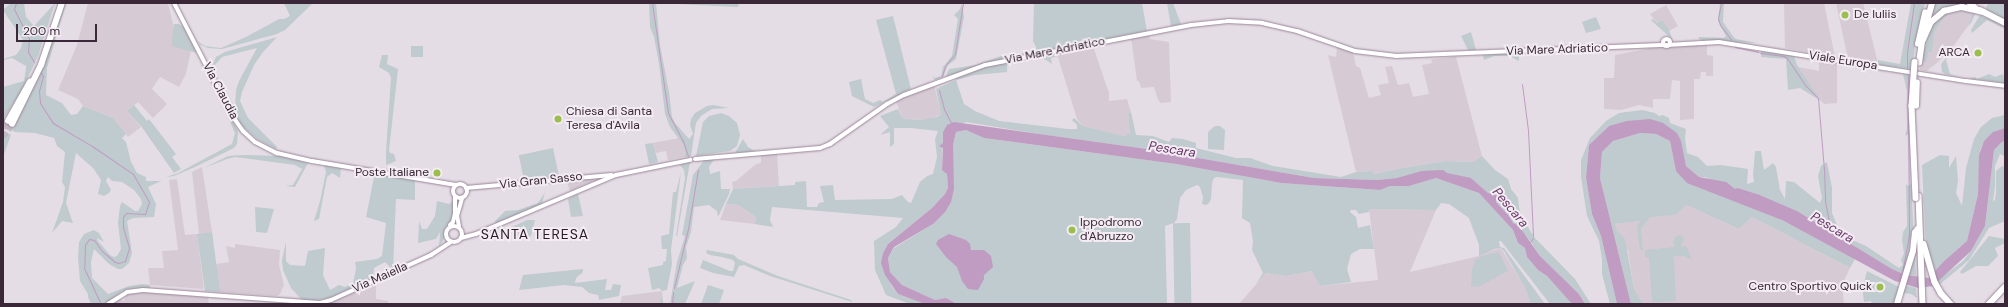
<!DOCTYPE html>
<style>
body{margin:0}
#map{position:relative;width:2008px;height:307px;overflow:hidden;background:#e5dde5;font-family:"DM Sans",sans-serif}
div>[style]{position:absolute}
.built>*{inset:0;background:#d6cbd5}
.green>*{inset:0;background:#bfcbce;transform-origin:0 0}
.water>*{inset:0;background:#c09bc2}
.stream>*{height:1px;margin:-0.5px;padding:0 0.5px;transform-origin:0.5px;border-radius:0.5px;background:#c09bc2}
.highway-tunnel>*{height:5.5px;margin-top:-2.75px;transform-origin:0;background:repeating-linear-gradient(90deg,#c3b9c2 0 5.5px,transparent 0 8.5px)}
.roads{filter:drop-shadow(0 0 1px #9a8699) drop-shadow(0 0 1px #9a8699)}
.secondary>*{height:4px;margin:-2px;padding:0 2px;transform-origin:2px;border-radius:2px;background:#fff}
.secondary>.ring{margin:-2px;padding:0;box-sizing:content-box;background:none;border:4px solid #fff;border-radius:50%}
.highway>*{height:5.5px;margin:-2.75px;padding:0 2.75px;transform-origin:2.75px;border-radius:2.75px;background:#fff}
.bridges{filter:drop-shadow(0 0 1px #9a8699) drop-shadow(0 0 1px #9a8699)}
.highway-bridge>*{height:5.5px;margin:-2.75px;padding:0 2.75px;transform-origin:2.75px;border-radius:2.75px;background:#fff}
.dots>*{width:11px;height:11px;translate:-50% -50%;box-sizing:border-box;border:2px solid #f3ecf3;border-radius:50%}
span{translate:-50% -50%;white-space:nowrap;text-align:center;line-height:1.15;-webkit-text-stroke:4px #f3ecf3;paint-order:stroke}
.poi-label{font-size:12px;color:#3a2838}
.left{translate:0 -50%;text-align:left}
.right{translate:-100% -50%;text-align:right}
.street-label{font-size:12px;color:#3a2838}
.water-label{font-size:13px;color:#693769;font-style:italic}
.quarter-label{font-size:14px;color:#2b1a29;letter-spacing:1px}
.frame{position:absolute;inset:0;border:4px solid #3a2838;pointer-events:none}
.scale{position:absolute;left:16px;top:24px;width:81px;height:18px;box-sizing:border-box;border:2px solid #3a2838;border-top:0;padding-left:5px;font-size:12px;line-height:14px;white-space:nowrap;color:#3a2838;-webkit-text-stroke:3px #f3ecf3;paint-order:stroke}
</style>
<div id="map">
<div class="built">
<i style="clip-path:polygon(88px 3px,168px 3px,174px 28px,171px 46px,191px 50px,186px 74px,179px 87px,160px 77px,152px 89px,167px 104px,153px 118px,138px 102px,127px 111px,141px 127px,128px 137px,113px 118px,83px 106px,78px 99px,58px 90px,77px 45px)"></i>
<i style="clip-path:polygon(1784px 3px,1824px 3px,1835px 57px,1785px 48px)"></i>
<i style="clip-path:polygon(1836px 3px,1863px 3px,1878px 63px,1848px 59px)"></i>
<i style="clip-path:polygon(1666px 5px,1678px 26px,1669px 31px,1662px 20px,1657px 23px,1650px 14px)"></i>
<i style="clip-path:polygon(1959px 11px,1973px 12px,1968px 26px,1955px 44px,1938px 62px,1927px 71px,1920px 70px,1921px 62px,1928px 52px,1932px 53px,1935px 31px,1942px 20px,1949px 14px)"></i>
<i style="clip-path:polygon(1149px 34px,1150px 39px,1169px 42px,1171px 102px,1161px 103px,1158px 100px,1154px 87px,1141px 88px,1139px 81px,1137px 81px,1131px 38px)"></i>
<i style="clip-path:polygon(1707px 45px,1707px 55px,1713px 56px,1713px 76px,1706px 76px,1706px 72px,1701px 72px,1700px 79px,1694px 79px,1694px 119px,1680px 120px,1680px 81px,1672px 80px,1670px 99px,1653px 99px,1653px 108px,1639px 105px,1621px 110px,1604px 109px,1604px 78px,1614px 78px,1615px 55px,1651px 48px)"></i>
<i style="clip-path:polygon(1093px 46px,1109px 93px,1109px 101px,1127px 99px,1131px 112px,1128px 113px,1130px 133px,1124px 136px,1083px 126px,1077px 119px,1057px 54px)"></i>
<i style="clip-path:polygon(1337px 47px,1353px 52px,1356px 66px,1360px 68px,1369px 98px,1381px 95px,1378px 85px,1389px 83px,1385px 67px,1392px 66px,1398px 85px,1409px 83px,1413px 97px,1429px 94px,1422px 65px,1432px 63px,1431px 60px,1434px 59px,1456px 57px,1482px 156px,1473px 162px,1446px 161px,1402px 168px,1374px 174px,1372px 171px,1356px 172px,1328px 55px,1336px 57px)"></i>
<i style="clip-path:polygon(1819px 60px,1837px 63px,1837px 103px,1824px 104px,1821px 101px,1798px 67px,1819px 71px)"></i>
<i style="clip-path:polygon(934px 84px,941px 114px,931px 119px,920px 120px,902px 118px,896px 101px)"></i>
<i style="clip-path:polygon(679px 138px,684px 146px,685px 157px,668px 160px,666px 151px,656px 153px,653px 143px)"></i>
<i style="clip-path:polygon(777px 153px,779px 186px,733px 189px,732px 182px,736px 181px,756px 164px,761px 163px,761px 155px)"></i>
<i style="clip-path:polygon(202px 167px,212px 232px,199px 234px,192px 172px)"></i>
<i style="clip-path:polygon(593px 178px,593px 181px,570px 191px,566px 180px)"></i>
<i style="clip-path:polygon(177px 179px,185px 235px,197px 234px,204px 289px,150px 285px,148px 268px,164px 268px,162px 251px,178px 250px,169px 180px)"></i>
<i style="clip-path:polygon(726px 204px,738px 205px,756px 217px,755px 224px,720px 220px)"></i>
<i style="clip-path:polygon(1686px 205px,1739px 229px,1752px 217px,1850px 268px,1842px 285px,1844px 304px,1643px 304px,1634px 289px,1628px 251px,1617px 232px,1615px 224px,1640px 221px,1643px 251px,1641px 229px,1650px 216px,1676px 215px)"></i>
<i style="clip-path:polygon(1369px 209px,1436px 210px,1410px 272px,1479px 256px,1485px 252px,1501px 248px,1524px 286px,1531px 304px,1239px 304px,1266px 273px,1286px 276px,1313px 271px,1320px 286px,1378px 280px)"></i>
<i style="clip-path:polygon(235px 244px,280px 250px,279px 265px,284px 285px,280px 294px,277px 296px,219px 292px,216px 264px,229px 262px,226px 246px,235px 248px)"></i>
<i style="clip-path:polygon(376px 283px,376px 299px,388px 301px,388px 304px,327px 304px)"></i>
<i style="clip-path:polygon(662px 291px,660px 304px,620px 304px,622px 296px)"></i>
<i style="clip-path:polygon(146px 292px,208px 297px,209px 304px,110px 304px,117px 299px,124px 301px,126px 295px,129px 293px)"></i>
</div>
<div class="green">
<i style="clip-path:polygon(11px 3px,24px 3px,26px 17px,34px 26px,55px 3px,38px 56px,21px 92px,4px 118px,13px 124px,48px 54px,64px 3px,66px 3px,47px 68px,46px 95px,62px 103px,71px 115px,77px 114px,83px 106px,113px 118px,126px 134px,122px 138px,126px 142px,131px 162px,137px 173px,146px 177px,146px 181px,161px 181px,148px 187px,156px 204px,154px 217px,133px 218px,127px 221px,132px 253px,129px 263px,122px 269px,118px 269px,109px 264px,94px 249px,91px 262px,92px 278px,108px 294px,129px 286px,143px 284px,150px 285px,150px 288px,129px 289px,123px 291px,104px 304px,91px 304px,88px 297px,88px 294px,80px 281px,78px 258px,79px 242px,84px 234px,94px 230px,99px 233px,104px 242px,97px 238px,98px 241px,110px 255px,114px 257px,117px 256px,121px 249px,118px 223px,120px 206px,122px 202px,135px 211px,138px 211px,142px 204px,141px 199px,134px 190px,122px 182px,112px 181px,108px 177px,106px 181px,111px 190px,109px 193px,104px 196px,98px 194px,101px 180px,93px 168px,76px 153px,66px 203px,73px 223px,62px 221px,52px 233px,63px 202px,65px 187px,62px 182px,65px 152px,57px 146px,54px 138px,35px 133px,15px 132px,3px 126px,3px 87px,24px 81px,26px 68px,26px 66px,12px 58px,3px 60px,3px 59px,16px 55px,21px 48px,23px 40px,3px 10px)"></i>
<i style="clip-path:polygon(284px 3px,313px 3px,285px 30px,277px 34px,222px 49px,208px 48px,201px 45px,197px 41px,205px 46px,221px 48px,246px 37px,279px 19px,284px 19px,290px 16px)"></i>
<i style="clip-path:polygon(649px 3px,739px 3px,738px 7px,656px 3px,660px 45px,669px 92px,672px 117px,675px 123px,689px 139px,693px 134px,690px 125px,691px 119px,695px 113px,707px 106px,713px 105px,729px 108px,712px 109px,701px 116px,696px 123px,691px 156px,685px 157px,684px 146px,670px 127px,665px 114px,659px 64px,654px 37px,650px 27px)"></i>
<i style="clip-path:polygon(962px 3px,964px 17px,956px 59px,948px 65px,943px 77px,935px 80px,932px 75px,935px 78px,941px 76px,943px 67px,952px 56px,958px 19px,954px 15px,960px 9px)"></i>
<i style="clip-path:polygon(1034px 3px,1142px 3px,1147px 31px,1075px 45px,1074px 51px,1057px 54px,1058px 56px,1051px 58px,1052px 64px,1043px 58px,1026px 59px,1007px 66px,1007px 72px,975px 75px,956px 80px,964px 104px,975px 111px,999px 121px,1068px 129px,1077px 129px,1077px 125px,1072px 120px,1074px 118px,1083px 126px,1124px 136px,1130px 133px,1128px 113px,1131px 112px,1136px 135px,1153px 136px,1169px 142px,1172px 138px,1183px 139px,1196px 143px,1196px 148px,1236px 158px,1250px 158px,1273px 166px,1341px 177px,1356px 172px,1372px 171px,1374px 174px,1402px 168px,1446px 161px,1473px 162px,1482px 156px,1495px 170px,1508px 179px,1511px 189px,1518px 198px,1519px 208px,1523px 219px,1534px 237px,1575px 279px,1591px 304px,1585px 304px,1579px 294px,1540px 256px,1531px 242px,1513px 223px,1509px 216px,1496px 202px,1497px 196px,1488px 193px,1471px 178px,1397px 178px,1377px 180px,1314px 178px,1140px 148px,1039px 134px,966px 122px,943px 132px,942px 169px,947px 174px,948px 188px,945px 194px,932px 208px,888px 244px,883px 253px,891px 285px,898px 294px,925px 304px,910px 304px,886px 295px,875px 270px,874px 241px,896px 227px,903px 218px,772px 207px,770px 220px,773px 227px,755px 224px,756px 217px,738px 205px,726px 204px,733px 189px,795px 185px,795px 182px,806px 181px,807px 207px,817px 207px,819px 203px,824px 202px,820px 186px,833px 185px,835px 200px,892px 199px,902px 195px,908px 202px,911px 203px,920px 182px,927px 176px,933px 174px,937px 157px,935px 139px,938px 131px,911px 128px,894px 128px,894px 144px,890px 147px,890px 132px,880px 135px,889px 127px,880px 116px,898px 109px,902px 118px,908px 119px,920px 120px,937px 117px,941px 114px,936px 89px,956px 80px,954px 74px,946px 76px,949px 69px,976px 65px,1001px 56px,1016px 55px,1036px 50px,1036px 47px,1033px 41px)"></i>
<i style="clip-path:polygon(1167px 3px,1173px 3px,1181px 24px,1171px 27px)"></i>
<i style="clip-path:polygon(1720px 3px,1724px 3px,1723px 22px,1733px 36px,1736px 39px,1757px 43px,1701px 41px,1698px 37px,1724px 38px,1726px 36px,1718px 21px)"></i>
<i style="clip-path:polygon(1911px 3px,1925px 3px,1915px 47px,1912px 69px,1880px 65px,1878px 63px,1878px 60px,1900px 64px)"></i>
<i style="clip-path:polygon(1934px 3px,1961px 3px,1946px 8px,1928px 24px)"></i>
<i style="clip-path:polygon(1989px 3px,2005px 3px,2005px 20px,1987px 11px,1986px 7px)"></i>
<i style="clip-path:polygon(1961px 8px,1976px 12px,1971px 23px,1968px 26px,1973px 12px,1971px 11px,1959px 11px,1949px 14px,1942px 20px,1935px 31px,1932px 53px,1928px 52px,1927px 61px,1921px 62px,1931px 25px,1946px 12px)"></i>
<i style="clip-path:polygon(1980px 15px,2005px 26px,2005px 29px,1987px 20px,1972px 33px,1971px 30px)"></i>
<i style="clip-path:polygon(893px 16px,911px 89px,874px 107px,852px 96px,849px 82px,861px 79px,865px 99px,873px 103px,880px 100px,883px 102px,896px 94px,876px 20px)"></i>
<i style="clip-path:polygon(1596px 17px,1601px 29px,1586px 33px,1582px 22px)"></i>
<i style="clip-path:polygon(1653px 19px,1657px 23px,1662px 20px,1669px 30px,1672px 39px,1654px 23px,1651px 20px)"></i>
<i style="clip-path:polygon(174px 24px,179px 24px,184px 27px,197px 53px,171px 46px)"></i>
<i style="clip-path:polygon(1471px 32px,1476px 50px,1468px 50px,1461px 36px)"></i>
<i style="clip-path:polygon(evenodd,277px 37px,263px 52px,254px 65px,242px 92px,240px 101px,248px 118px,277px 147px,276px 149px,257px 139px,240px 124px,211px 68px,216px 57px,225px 52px,277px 37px,257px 48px,239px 81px,236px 90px,235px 107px,217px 76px,214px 70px,215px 65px,222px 57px,257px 48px)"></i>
<i style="left:411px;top:46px;width:12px;height:11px"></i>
<i style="clip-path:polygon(1761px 50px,1794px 56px,1797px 65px,1821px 101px,1800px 88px,1788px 90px,1786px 59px,1761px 57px)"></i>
<i style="clip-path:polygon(1519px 52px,1519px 61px,1509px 56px,1494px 56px,1484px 60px,1483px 55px)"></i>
<i style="clip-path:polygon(382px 55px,388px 55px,387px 64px,398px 69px,389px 150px,390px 153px,394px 154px,396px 161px,386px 165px,386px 152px,391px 78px,389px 73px,379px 67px)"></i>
<i style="clip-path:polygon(1948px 56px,1946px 60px,1950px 74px,1960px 77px,1945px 74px,1942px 72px,1941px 64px)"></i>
<i style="clip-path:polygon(1903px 74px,1912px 75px,1910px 140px,1908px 134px,1905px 136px,1907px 129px,1907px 91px)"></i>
<i style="clip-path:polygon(1989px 74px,1995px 77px,2003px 74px,2005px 83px,1973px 79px,1970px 78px,1975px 77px,1977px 79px)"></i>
<i style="clip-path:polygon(218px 95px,220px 96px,238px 131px,237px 144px,234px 148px,195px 167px,174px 176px,166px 177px,178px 173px,232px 144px,235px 133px)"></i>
<i style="clip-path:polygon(134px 105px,147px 121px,149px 119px,176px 154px,172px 157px,181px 169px,174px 173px,141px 126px,127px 111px)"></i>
<i style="clip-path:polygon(1642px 110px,1655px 113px,1659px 116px,1663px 115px,1669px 118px,1670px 123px,1686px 129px,1685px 138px,1687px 153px,1698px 157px,1707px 166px,1721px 165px,1748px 169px,1747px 184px,1754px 182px,1753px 175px,1755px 151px,1761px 151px,1764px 170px,1773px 163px,1776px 167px,1780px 190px,1785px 199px,1786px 181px,1794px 182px,1820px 203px,1822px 198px,1818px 176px,1821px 166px,1827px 162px,1832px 188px,1832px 213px,1840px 232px,1845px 237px,1866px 246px,1899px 268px,1903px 265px,1901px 260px,1904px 253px,1902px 240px,1903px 232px,1907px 226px,1906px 184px,1908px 186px,1911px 184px,1916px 276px,1906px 275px,1892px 269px,1797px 211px,1760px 195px,1738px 188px,1735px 190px,1705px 177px,1699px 177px,1686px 166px,1677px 133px,1609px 126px,1589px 145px,1586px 178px,1592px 214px,1601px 236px,1617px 304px,1610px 304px,1602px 274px,1602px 259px,1599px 241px,1587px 216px,1581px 177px,1581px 160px,1590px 138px,1606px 121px,1619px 113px)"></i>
<i style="clip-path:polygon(721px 113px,729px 116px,737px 123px,740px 135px,737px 146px,730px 151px,696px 156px,703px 122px,709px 116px)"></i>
<i style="clip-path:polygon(2005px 115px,2005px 128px,1996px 131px,1984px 141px,1980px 151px,1978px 194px,1967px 241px,1943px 262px,1933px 274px,1926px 249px,1922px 165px,1940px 155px,1949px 156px,1949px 168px,1956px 156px,1958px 181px,1956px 193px,1962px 206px,1966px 168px,1974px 139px,1981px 127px,1992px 118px)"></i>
<i style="clip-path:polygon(1215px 126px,1220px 126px,1225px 130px,1224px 150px,1208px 149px,1208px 132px)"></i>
<i style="clip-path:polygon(3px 130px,11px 135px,3px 157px)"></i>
<i style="clip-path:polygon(966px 130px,984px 138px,1176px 164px,1281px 183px,1380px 190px,1390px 186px,1409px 186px,1436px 178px,1479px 193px,1513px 230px,1518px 243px,1525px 248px,1527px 257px,1538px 270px,1547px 276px,1572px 304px,1550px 304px,1501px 241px,1499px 241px,1500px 247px,1504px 248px,1545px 304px,1531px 304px,1524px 286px,1504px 251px,1501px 248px,1494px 249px,1479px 256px,1479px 245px,1469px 218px,1449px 204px,1441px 203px,1436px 210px,1369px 209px,1369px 212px,1359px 214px,1356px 210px,1351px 210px,1350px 212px,1356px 217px,1358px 228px,1370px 225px,1374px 249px,1360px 249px,1351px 254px,1347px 269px,1351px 282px,1320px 286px,1312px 271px,1286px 276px,1266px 273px,1256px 284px,1263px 273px,1252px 250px,1253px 241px,1250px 223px,1242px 218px,1243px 180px,1217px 177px,1214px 178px,1212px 183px,1211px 199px,1209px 203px,1206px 205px,1202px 204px,1203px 197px,1200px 187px,1197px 185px,1186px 190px,1180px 198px,1177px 219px,1174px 223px,1165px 226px,1167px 304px,957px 304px,946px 298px,935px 300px,902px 285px,890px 272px,888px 258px,894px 248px,933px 224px,954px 189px,952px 159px,953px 145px,956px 132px)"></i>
<i style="clip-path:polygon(1640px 133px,1656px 134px,1670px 141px,1676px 171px,1782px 220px,1855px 259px,1850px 268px,1752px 217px,1739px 229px,1686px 205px,1676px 215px,1650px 217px,1641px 229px,1643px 251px,1640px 249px,1637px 228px,1640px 221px,1615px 224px,1617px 231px,1625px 239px,1634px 289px,1643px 304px,1631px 304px,1600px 178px,1602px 152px,1613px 141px)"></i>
<i style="clip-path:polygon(743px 139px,748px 147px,755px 151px,735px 153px)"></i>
<i style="clip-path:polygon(2005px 141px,2005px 161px,2004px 156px,2000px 154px,1995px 166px,1995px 187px,1993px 201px,1995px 200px,1996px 192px,1996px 171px,2002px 166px,2004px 167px,2005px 221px,1989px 228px,1969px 260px,1939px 285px,1937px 281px,1963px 261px,1971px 251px,1985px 226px,1994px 150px,2002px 142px)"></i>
<i style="clip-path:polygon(653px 143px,658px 162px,649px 164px,645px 144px)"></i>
<i style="left:553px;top:148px;width:29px;height:35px;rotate:78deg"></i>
<i style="clip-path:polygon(243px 155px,280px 156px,308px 163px,295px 187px,285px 186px,293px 185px,302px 169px,295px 165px,235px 157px,227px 159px,204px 168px,228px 156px)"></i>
<i style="clip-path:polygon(715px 158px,709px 167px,710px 174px,720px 171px,721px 189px,730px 189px,729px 194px,718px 217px,717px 211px,709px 205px,694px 207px,691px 232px,686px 247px,687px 258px,683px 265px,677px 288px,695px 281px,685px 304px,670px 304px,677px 262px,685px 236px,682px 235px,693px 175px,705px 159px)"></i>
<i style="clip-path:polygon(690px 162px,677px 236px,676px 236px,685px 178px,684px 170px,680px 165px)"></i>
<i style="clip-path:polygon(324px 165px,341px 168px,340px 178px,332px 173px,327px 177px,319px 219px,314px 221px,320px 201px,326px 172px)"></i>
<i style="clip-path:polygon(364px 172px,415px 179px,415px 200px,396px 199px,393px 270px,385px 262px,374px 268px,373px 279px,329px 298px,319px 300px,302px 300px,291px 288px,283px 270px,282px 260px,286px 242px,286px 261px,290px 265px,305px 266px,308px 251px,325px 248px,323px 275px,330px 290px,339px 285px,345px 287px,353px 283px,356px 269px,355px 262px,377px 259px,382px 256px,386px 223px,366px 217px,374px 177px,368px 173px,363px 176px)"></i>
<i style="clip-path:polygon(681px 172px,671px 250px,672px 264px,667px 290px,662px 291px,663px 304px,660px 304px,662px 291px,659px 288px,652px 290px,648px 268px,663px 265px,663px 262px,666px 261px,667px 249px,662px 249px,661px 236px,669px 234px,673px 192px,676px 192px)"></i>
<i style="clip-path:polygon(547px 182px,542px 204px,495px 225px,495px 221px,505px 211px,518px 210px,538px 203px,544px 194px)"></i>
<i style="clip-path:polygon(578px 194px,583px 216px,571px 217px,568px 199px)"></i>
<i style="clip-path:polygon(455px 199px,452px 222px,445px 228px,444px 239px,440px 245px,439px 247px,440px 232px,436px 239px,418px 243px,419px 221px,422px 229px,427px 229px,435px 216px,437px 201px,449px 204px)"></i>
<i style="clip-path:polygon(255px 207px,274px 209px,267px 233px,256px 232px)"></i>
<i style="clip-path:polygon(527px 220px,535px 220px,531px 236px,513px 240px,512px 227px)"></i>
<i style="left:1190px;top:223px;width:81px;height:17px;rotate:89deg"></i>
<i style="clip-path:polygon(212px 232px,220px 291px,219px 292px,205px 291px,197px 234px)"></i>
<i style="clip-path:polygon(1679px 235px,1683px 236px,1684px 240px,1681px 244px,1682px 246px,1686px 246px,1692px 260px,1685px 256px,1664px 257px,1674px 257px,1676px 301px,1652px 302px,1649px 258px,1645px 257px,1645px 250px,1675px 247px,1673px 242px,1675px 237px)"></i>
<i style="clip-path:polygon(1989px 236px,2005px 239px,2005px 243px,1995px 248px,1998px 256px,1988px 266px,1976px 266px,1962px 274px,1960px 272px)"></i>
<i style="clip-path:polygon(707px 250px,734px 255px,738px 259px,778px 276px,851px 300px,852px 302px,770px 276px,744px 265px,739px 266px,734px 277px,713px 273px,700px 268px,703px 260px,730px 271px,733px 271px,735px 263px,733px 260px,722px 257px,710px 255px,706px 253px)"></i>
<i style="clip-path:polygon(1499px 252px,1508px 271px,1478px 287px,1471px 286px,1472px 269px,1475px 260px,1482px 256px)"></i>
<i style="clip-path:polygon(583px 269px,583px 272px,576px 278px,575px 283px,607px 279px,605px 290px,611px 290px,613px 284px,621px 285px,619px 296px,599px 300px,598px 295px,589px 293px,582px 287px,564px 285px,519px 290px,523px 275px)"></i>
<i style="clip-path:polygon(1867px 271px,1901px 288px,1895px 297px,1895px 304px,1872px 304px,1871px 301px,1864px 302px,1862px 286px,1863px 286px)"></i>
<i style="clip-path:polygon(708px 285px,724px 290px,719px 304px,701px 304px)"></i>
<i style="clip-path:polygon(1904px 285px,1916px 288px,1917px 298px,1911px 294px,1902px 293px)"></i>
</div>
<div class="water">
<i style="clip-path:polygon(1650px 119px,1663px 123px,1677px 133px,1681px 141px,1686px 166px,1699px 177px,1726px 182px,1735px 189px,1738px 188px,1760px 195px,1797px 211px,1892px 269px,1906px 275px,1929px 278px,1943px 262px,1967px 241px,1978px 194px,1979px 155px,1984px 141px,1993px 132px,2005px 128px,2005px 141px,2002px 142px,1994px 150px,1985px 226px,1971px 251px,1933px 286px,1918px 288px,1895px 281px,1782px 220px,1687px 183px,1676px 171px,1670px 141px,1656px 134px,1640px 133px,1613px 141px,1602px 152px,1600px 178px,1631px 304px,1617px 304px,1601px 236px,1592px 214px,1586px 178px,1589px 145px,1609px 126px,1627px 121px)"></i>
<i style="clip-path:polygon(954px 122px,1140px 148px,1314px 178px,1377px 180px,1397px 178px,1422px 171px,1443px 170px,1447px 173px,1471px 178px,1488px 193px,1494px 194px,1497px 196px,1496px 202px,1509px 216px,1513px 223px,1519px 226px,1540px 256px,1579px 294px,1585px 304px,1572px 304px,1547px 276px,1538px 270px,1527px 257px,1525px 248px,1518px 243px,1513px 230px,1479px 193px,1436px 178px,1409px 186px,1390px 186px,1380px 190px,1281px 183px,1176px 164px,984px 138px,966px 130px,956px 132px,953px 145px,954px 189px,951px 202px,945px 212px,933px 224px,894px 247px,888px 258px,890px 272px,902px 285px,935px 300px,946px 298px,957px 304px,925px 304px,898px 294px,885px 275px,881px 263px,883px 253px,888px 244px,932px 208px,945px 194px,948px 188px,947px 174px,942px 170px,943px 148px,939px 146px,943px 143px,943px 132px,947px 125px)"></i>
<i style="clip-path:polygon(949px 234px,966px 240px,970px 244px,971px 250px,984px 250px,991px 256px,993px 267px,984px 275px,984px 279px,978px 290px,968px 289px,962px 281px,957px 267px,946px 257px,936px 244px,938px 240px)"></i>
</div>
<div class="stream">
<i style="left:16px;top:3px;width:6px;rotate:108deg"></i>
<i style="left:14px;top:9px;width:33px;rotate:63deg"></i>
<i style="left:29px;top:38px;width:14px;rotate:94deg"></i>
<i style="left:28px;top:52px;width:12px;rotate:59deg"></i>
<i style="left:652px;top:3px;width:111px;rotate:81.7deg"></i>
<i style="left:668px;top:113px;width:32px;rotate:62deg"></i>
<i style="left:683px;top:141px;width:16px;rotate:72deg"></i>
<i style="left:1721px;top:3px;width:15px;rotate:101deg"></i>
<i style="left:1718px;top:18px;width:7px;rotate:74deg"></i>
<i style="left:1720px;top:25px;width:18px;rotate:52deg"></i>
<i style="left:1735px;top:47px;width:24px;rotate:12deg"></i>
<i style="left:1760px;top:53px;width:24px;rotate:7deg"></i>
<i style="left:1784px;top:56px;width:4px;rotate:34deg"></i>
<i style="left:1787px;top:58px;width:34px;rotate:56deg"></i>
<i style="left:1806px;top:86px;width:17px;rotate:45deg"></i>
<i style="left:1818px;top:98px;width:71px;rotate:85.2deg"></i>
<i style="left:1824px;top:169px;width:32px;rotate:88deg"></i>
<i style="left:1825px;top:201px;width:32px;rotate:79deg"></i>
<i style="left:1907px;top:68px;width:16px;rotate:-90deg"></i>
<i style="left:1907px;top:52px;width:49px;rotate:-81.9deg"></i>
<i style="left:41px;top:73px;width:4px;rotate:56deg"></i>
<i style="left:43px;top:76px;width:16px;rotate:105deg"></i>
<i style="left:39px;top:91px;width:12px;rotate:85deg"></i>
<i style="left:40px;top:103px;width:24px;rotate:57deg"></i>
<i style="left:53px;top:123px;width:45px;rotate:30.5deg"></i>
<i style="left:92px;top:146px;width:50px;rotate:34.3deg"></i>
<i style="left:133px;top:174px;width:32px;rotate:60deg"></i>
<i style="left:149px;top:202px;width:13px;rotate:108deg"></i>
<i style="left:145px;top:214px;width:19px;rotate:-177deg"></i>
<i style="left:126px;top:213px;width:5px;rotate:127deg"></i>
<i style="left:123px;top:217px;width:10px;rotate:90deg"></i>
<i style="left:123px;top:227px;width:22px;rotate:74deg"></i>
<i style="left:129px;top:248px;width:14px;rotate:107deg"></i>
<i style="left:125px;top:261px;width:6px;rotate:162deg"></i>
<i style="left:119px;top:263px;width:4px;rotate:-166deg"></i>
<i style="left:115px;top:262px;width:17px;rotate:-140deg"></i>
<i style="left:102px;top:251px;width:14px;rotate:-126deg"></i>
<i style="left:94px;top:240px;width:5px;rotate:-169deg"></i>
<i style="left:89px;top:239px;width:7px;rotate:124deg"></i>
<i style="left:85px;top:245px;width:23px;rotate:92deg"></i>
<i style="left:84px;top:268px;width:40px;rotate:65deg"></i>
<i style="left:942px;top:76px;width:10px;rotate:-73deg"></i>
<i style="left:945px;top:66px;width:16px;rotate:-50deg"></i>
<i style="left:955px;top:54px;width:52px;rotate:-81.1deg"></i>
<i style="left:1522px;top:84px;width:46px;rotate:82.6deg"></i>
<i style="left:1528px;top:130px;width:106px;rotate:87.3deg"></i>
<i style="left:939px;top:90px;width:20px;rotate:75deg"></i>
<i style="left:944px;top:109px;width:16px;rotate:63deg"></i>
<i style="left:1530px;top:242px;width:5px;rotate:-53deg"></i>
<i style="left:1902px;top:274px;width:39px;rotate:-80deg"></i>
<i style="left:1909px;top:236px;width:160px;rotate:-90.4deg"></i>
<i style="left:674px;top:288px;width:61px;rotate:-76.7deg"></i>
<i style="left:688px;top:229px;width:60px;rotate:-80.4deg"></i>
<i style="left:672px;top:304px;width:12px;rotate:-85deg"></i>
</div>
<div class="highway-tunnel">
<i style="left:3px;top:128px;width:9px;rotate:-54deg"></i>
<i style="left:3px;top:137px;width:16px;rotate:-55deg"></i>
</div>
<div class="roads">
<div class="secondary">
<i style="left:174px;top:3px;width:125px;rotate:62.8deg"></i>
<i style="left:231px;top:114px;width:21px;rotate:55deg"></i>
<i style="left:243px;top:131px;width:16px;rotate:43deg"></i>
<i style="left:255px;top:142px;width:25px;rotate:27deg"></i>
<i style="left:277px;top:153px;width:36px;rotate:13deg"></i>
<i style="left:312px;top:161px;width:146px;rotate:9.5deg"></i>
<i class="ring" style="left:1662.5px;top:38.5px;width:3px;height:3px"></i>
<i style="left:1667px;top:45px;width:52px;rotate:-3.3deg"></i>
<i style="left:1719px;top:42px;width:250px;rotate:9deg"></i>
<i style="left:1966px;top:81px;width:39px;rotate:7deg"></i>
<i style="left:695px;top:159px;width:125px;rotate:-5deg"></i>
<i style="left:820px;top:148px;width:11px;rotate:-22deg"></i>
<i style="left:830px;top:144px;width:70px;rotate:-35.1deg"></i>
<i style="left:887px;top:104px;width:19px;rotate:-28deg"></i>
<i style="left:904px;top:95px;width:86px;rotate:-20.3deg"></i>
<i style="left:985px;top:65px;width:210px;rotate:-11deg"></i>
<i style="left:1191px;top:25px;width:37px;rotate:-6deg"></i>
<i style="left:1228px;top:21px;width:34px;rotate:3deg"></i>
<i style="left:1262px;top:23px;width:36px;rotate:13deg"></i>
<i style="left:1297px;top:31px;width:61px;rotate:19deg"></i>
<i style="left:1355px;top:51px;width:42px;rotate:6.8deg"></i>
<i style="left:1397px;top:56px;width:268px;rotate:-2.4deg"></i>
<i class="ring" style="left:453px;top:184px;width:10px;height:10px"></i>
<i style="left:466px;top:188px;width:146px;rotate:-5.1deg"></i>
<i style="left:450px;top:225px;width:4px;rotate:-45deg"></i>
<i style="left:453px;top:222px;width:9px;rotate:-77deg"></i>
<i style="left:455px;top:213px;width:16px;rotate:-90deg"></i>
<i class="ring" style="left:446px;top:226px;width:12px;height:12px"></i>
<i style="left:459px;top:226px;width:10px;rotate:-101deg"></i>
<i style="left:457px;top:216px;width:19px;rotate:-74deg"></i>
<i style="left:461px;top:238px;width:16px;rotate:-15deg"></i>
<i style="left:476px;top:234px;width:152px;rotate:-22.9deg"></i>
<i style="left:616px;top:175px;width:76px;rotate:-11.5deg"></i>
<i style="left:108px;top:304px;width:22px;rotate:-32deg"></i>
<i style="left:127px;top:292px;width:16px;rotate:-7deg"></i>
<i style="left:143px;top:290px;width:177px;rotate:4.2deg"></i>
<i style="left:320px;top:303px;width:11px;rotate:-15deg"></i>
<i style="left:331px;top:300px;width:110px;rotate:-24.2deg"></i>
<i style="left:431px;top:255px;width:24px;rotate:-33deg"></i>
</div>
<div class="highway">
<i style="left:1970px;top:3px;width:9px;rotate:41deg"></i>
<i style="left:1980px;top:10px;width:28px;rotate:27deg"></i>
<i style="left:1925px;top:28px;width:26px;rotate:-74deg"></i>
<i style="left:1923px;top:40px;width:20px;rotate:-66deg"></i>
<i style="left:1931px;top:22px;width:17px;rotate:-40deg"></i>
<i style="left:1944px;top:11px;width:18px;rotate:-13deg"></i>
<i style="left:1962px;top:7px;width:22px;rotate:13deg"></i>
<i style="left:1918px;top:44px;width:32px;rotate:-77deg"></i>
<i style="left:1919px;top:63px;width:27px;rotate:-82deg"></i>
<i style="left:8px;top:121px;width:45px;rotate:-60.6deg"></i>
<i style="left:12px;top:124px;width:66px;rotate:-63.8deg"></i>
<i style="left:41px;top:65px;width:65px;rotate:-71.3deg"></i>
<i style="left:1919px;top:196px;width:108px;rotate:87.9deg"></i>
<i style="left:1924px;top:244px;width:40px;rotate:74deg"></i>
<i style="left:1935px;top:282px;width:13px;rotate:61deg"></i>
<i style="left:1941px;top:293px;width:15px;rotate:48deg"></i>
<i style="left:1897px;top:304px;width:55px;rotate:-73.2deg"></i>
<i style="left:1913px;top:251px;width:18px;rotate:-84deg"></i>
<i style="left:1915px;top:233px;width:4px;rotate:-56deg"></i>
<i style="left:1989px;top:304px;width:23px;rotate:-47deg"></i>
</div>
</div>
<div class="bridges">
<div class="highway-bridge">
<i style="left:1915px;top:62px;width:44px;rotate:93.9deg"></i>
<i style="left:1912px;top:106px;width:92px;rotate:87.5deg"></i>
<i style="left:1916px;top:106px;width:23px;rotate:-88deg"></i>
</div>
</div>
<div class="dots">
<i style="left:1845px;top:15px;background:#9cbe4e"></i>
<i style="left:1978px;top:53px;background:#9cbe4e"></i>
<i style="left:558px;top:119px;background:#9cbe4e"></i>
<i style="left:437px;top:173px;background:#9cbe4e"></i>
<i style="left:1072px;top:230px;background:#9cbe4e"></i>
<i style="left:1880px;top:287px;background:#9cbe4e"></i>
</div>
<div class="poi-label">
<span class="left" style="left:1854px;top:15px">De Iuliis</span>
<span class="right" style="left:1970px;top:53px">ARCA</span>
<span class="left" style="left:566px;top:119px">Chiesa di Santa<br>Teresa d'Avila</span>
<span class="right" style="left:429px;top:173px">Poste Italiane</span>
<span class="left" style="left:1080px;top:230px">Ippodromo<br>d'Abruzzo</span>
<span class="right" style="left:1872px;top:287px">Centro Sportivo Quick</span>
</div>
<div class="street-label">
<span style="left:1557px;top:50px;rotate:-2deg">Via Mare Adriatico</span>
<span style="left:1055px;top:51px;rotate:-11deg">Via Mare Adriatico</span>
<span style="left:1843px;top:61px;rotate:9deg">Viale Europa</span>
<span style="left:220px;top:91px;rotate:62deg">Via Claudia</span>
<span style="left:541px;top:181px;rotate:-6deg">Via Gran Sasso</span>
<span style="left:380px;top:278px;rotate:-24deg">Via Maiella</span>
</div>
<div class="water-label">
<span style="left:1172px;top:150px;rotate:9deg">Pescara</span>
<span style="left:1510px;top:208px;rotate:50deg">Pescara</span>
<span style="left:1832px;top:228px;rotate:31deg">Pescara</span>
</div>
<div class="quarter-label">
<span style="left:535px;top:234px">SANTA TERESA</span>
</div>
<div class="frame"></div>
<div class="scale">200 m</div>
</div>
